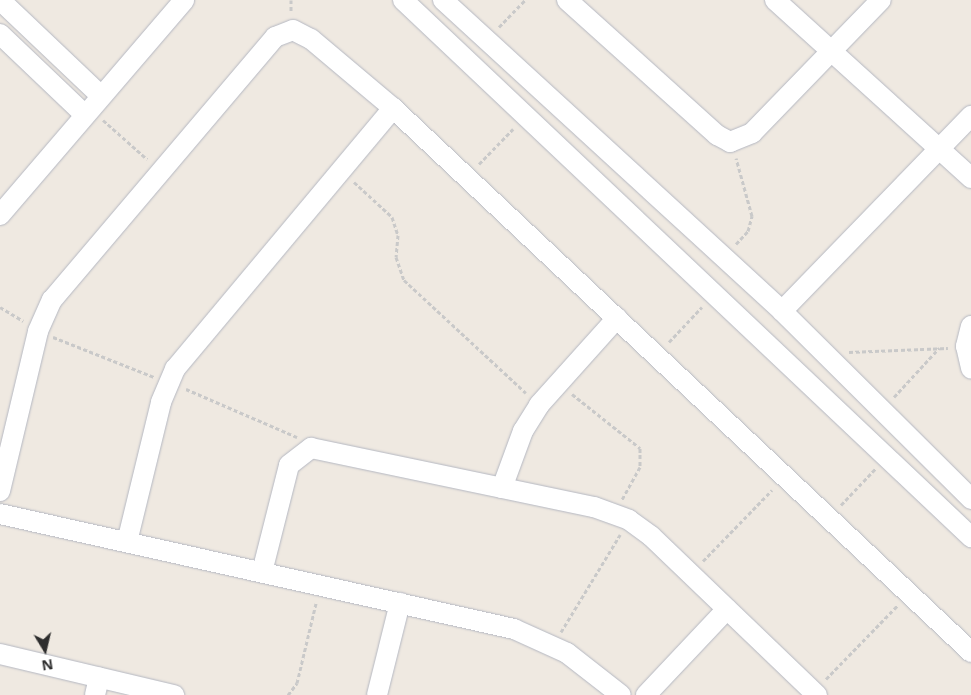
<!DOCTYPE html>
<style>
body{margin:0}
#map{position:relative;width:971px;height:695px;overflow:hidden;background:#efe9e1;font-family:"Noto Sans",sans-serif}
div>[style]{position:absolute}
.path>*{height:3px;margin-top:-1.5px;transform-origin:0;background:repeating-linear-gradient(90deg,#c9c9c9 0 4px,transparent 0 6.5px)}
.roads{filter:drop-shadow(0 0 1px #b4b7c1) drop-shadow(0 0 1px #b4b7c1)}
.street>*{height:20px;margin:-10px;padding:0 10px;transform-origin:10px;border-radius:10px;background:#fff}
span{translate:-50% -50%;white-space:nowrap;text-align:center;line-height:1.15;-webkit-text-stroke:4px #fff;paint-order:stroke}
.north{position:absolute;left:20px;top:625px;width:50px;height:50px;-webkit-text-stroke:4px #fff;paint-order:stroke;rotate:171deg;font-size:14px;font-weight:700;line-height:20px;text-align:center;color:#2e2e2e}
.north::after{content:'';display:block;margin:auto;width:18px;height:22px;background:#2e2e2e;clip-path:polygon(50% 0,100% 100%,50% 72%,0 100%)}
</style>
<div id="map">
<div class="path">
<i style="left:291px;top:0;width:12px;rotate:90deg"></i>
<i style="left:499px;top:27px;width:37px;rotate:-46deg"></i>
<i style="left:103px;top:120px;width:59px;rotate:41.6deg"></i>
<i style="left:479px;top:164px;width:49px;rotate:-45.8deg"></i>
<i style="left:354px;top:182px;width:52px;rotate:42.6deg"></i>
<i style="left:392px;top:217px;width:19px;rotate:72deg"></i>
<i style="left:398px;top:235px;width:22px;rotate:95deg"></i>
<i style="left:396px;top:257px;width:24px;rotate:71deg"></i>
<i style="left:404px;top:280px;width:166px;rotate:42.8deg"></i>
<i style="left:736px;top:244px;width:18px;rotate:-47deg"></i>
<i style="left:748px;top:231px;width:16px;rotate:-75deg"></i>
<i style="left:752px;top:216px;width:60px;rotate:-105.4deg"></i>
<i style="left:0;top:307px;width:27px;rotate:31deg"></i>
<i style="left:53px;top:337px;width:109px;rotate:21.6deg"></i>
<i style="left:669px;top:342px;width:48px;rotate:-46.7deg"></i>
<i style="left:849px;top:352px;width:99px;rotate:-2.3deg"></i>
<i style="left:186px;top:389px;width:121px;rotate:23.4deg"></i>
<i style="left:572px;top:394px;width:87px;rotate:38.5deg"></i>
<i style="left:640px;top:448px;width:19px;rotate:90deg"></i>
<i style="left:640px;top:467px;width:37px;rotate:119deg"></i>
<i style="left:894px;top:397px;width:67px;rotate:-47.4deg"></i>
<i style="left:841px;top:505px;width:50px;rotate:-46.6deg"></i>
<i style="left:703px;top:561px;width:99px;rotate:-45.8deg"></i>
<i style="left:561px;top:632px;width:114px;rotate:-58.7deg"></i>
<i style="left:826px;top:679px;width:102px;rotate:-45.8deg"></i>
<i style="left:288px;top:695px;width:15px;rotate:-53deg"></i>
<i style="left:297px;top:683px;width:82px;rotate:-76.6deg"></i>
</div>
<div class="roads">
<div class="street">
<i style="left:0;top:0;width:139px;rotate:43.5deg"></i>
<i style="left:403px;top:0;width:782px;rotate:43.39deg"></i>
<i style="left:443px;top:0;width:460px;rotate:42.5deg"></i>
<i style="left:782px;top:311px;width:267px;rotate:44.8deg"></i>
<i style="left:567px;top:0;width:202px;rotate:42deg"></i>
<i style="left:717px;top:135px;width:15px;rotate:28deg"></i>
<i style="left:730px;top:142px;width:24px;rotate:-22deg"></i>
<i style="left:752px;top:133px;width:185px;rotate:-45.9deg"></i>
<i style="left:775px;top:0;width:265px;rotate:42.2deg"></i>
<i style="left:0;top:34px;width:117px;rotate:43.6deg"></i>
<i style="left:0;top:215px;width:283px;rotate:-49.4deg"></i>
<i style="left:782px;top:311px;width:272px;rotate:-45.9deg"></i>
<i style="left:971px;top:326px;width:21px;rotate:104deg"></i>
<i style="left:966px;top:346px;width:23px;rotate:77deg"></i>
<i style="left:502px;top:488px;width:61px;rotate:-69.8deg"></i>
<i style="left:523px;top:431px;width:31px;rotate:-58deg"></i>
<i style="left:539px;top:405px;width:117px;rotate:-48.1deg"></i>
<i style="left:0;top:491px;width:164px;rotate:-76.6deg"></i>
<i style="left:38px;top:331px;width:34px;rotate:-66deg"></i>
<i style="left:52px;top:300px;width:345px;rotate:-49.7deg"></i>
<i style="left:275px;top:37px;width:19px;rotate:-21deg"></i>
<i style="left:293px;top:30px;width:20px;rotate:27deg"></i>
<i style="left:311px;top:39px;width:107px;rotate:40.1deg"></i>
<i style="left:393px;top:108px;width:794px;rotate:43.26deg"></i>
<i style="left:0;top:514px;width:527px;rotate:12.61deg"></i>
<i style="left:514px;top:629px;width:58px;rotate:24.4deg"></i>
<i style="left:567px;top:653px;width:68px;rotate:37.9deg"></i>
<i style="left:127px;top:542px;width:144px;rotate:-76.3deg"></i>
<i style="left:161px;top:402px;width:36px;rotate:-67deg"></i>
<i style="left:175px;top:369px;width:340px;rotate:-50.1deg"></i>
<i style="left:262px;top:572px;width:110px;rotate:-75.8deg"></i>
<i style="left:289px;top:465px;width:28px;rotate:-38deg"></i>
<i style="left:311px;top:448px;width:289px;rotate:11.8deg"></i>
<i style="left:594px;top:507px;width:37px;rotate:20deg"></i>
<i style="left:629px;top:520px;width:27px;rotate:36deg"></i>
<i style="left:651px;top:536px;width:230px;rotate:43.8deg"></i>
<i style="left:0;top:654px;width:179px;rotate:13.3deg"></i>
<i style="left:95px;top:695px;width:18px;rotate:-77deg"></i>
<i style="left:377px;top:695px;width:95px;rotate:-76deg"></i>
<i style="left:646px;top:695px;width:118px;rotate:-46.7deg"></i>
</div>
</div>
<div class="north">N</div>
</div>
